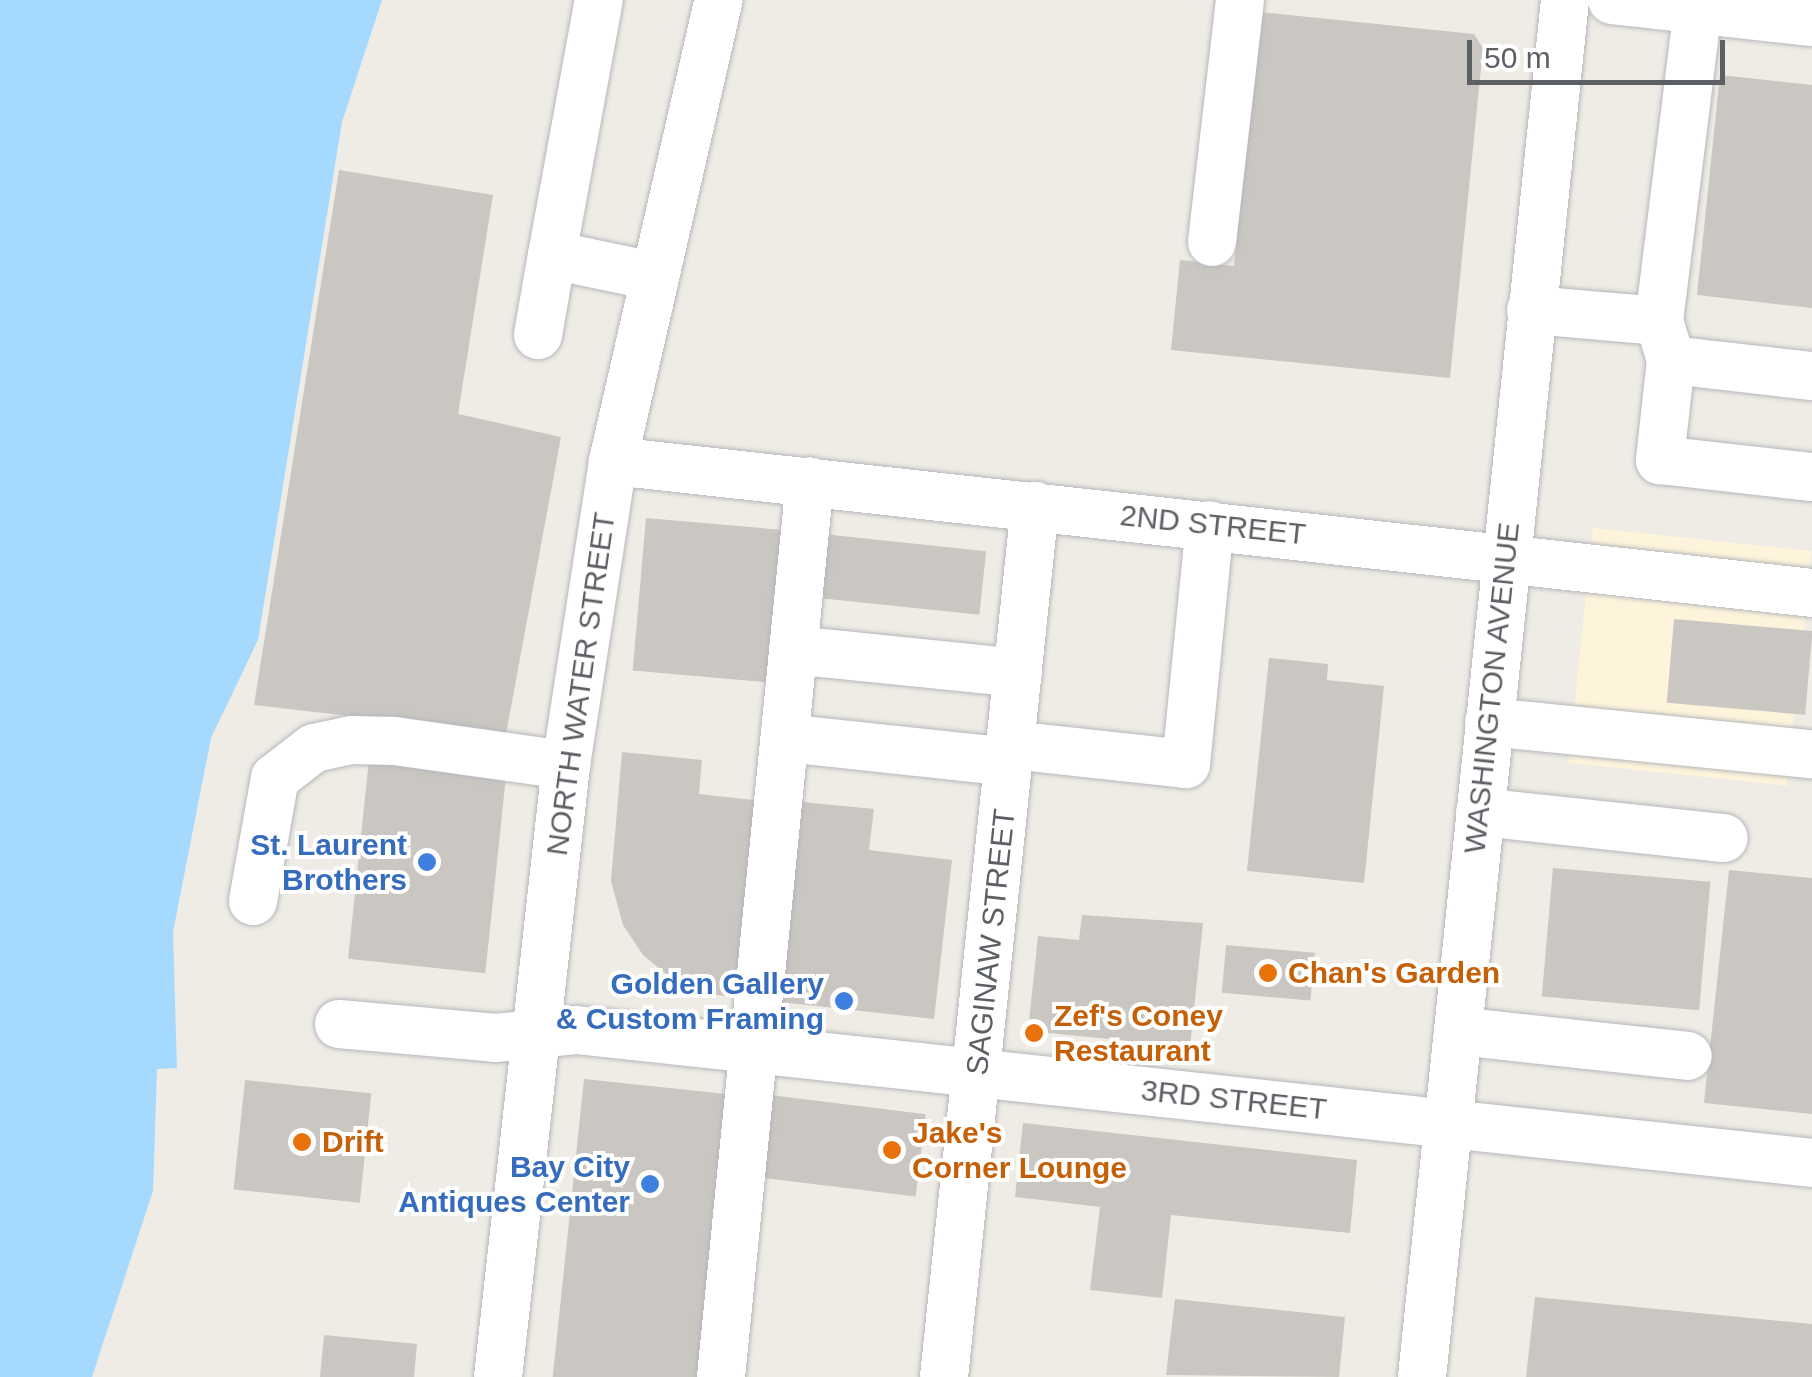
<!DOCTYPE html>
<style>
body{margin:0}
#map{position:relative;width:1812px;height:1377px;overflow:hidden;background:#eeece4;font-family:Helvetica,sans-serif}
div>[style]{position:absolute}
.commercial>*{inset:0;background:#fdf4db;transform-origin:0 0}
.water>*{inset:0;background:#a5dafe}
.building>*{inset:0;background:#cac7c2;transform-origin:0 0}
.roads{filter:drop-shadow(0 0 2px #b5b7bb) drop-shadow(0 0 2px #b5b7bb)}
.minor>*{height:48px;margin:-24px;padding:0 24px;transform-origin:24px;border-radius:24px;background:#fff}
.dots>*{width:28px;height:28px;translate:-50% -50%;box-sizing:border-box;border:5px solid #fff;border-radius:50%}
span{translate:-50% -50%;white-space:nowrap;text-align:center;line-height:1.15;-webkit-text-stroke:8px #fff;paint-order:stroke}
.street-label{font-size:30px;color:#5c6065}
.shop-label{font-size:30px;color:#366cbe;font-weight:700}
.right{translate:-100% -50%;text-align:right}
.food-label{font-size:30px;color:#c56008;font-weight:700}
.left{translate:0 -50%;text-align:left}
.scale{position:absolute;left:1467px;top:40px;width:258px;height:45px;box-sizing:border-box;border:5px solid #5c6065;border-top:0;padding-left:12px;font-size:30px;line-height:35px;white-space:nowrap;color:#5c6065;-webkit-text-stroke:8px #fff;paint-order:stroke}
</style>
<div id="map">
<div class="commercial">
<i style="left:1593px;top:528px;width:220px;height:236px;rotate:6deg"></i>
</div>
<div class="water">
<i style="clip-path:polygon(0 0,382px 0,342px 122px,258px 640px,211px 738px,173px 932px,177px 1068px,157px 1069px,153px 1191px,92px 1377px,0 1377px)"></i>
</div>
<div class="building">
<i style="clip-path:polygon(1261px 12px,1474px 34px,1483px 48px,1450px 378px,1171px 350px,1180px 260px,1234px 266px)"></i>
<i style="clip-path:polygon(1720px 75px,1812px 85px,1812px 308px,1697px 295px)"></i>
<i style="clip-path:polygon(339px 170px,493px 195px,458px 414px,561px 437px,506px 734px,254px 705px)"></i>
<i style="left:646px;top:518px;width:149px;height:153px;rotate:5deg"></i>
<i style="left:823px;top:534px;width:164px;height:64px;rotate:6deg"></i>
<i style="left:1674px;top:619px;width:139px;height:84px;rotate:5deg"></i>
<i style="clip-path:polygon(1269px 658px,1328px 664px,1327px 680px,1384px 686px,1364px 883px,1247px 871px)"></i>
<i style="left:370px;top:750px;width:138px;height:210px;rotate:6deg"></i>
<i style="clip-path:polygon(622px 752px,702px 760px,699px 794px,770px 802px,747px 999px,709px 994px,672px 979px,643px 955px,623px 925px,611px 881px)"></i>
<i style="clip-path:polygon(792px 801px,874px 809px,869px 850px,952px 860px,934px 1019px,771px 1001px)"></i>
<i style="left:1553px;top:868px;width:158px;height:129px;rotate:5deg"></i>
<i style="clip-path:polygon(1729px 870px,1812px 878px,1812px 1114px,1704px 1103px)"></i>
<i style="clip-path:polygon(1082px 915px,1203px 923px,1190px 1047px,1028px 1031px,1038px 936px,1079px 940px)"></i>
<i style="left:1226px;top:945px;width:89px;height:48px;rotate:5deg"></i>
<i style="left:584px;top:1079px;width:153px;height:300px;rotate:6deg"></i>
<i style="left:245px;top:1080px;width:127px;height:110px;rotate:6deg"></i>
<i style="left:753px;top:1093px;width:174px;height:83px;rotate:7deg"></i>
<i style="clip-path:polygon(1023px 1123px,1357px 1160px,1350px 1233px,1171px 1215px,1162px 1298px,1090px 1290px,1100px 1207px,1015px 1197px)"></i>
<i style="clip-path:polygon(1535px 1297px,1812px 1324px,1812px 1377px,1526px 1377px)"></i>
<i style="clip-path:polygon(1175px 1299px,1345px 1317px,1339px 1377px,1166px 1375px)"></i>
<i style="clip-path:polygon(324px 1335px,417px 1344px,414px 1377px,320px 1377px)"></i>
</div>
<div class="roads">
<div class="minor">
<i style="left:1612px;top:0;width:201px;rotate:6.3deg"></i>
<i style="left:1212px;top:242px;width:244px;rotate:-83.4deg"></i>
<i style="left:552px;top:255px;width:259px;rotate:-79.6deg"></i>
<i style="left:1531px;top:310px;width:128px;rotate:4.9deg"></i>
<i style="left:1659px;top:321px;width:314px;rotate:-82.9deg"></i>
<i style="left:1659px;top:321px;width:41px;rotate:72.9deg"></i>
<i style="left:1671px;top:360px;width:101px;rotate:96.3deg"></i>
<i style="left:1660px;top:460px;width:153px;rotate:6.4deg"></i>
<i style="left:538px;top:335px;width:81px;rotate:-80.1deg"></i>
<i style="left:552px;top:255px;width:103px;rotate:11.7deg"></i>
<i style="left:1671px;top:360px;width:142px;rotate:6.5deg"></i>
<i style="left:613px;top:461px;width:1206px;rotate:6.28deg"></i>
<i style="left:793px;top:650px;width:226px;rotate:5.8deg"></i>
<i style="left:1489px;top:722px;width:325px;rotate:5.7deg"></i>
<i style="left:785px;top:738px;width:225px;rotate:6.1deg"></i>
<i style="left:1011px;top:745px;width:176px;rotate:6.2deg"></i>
<i style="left:1186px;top:764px;width:240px;rotate:-84.3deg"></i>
<i style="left:1480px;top:812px;width:245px;rotate:6.1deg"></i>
<i style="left:253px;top:901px;width:125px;rotate:-79.9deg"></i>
<i style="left:275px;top:778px;width:49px;rotate:-37.6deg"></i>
<i style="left:314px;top:748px;width:39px;rotate:-12deg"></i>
<i style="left:352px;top:740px;width:43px;rotate:1.3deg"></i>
<i style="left:395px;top:741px;width:173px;rotate:8deg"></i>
<i style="left:339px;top:1024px;width:157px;rotate:5.1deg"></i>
<i style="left:495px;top:1038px;width:81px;rotate:-5.6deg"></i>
<i style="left:576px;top:1030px;width:1243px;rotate:6.14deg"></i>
<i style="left:1458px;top:1031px;width:231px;rotate:6.2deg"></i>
<i style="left:498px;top:1377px;width:616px;rotate:-83.66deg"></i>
<i style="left:566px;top:765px;width:308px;rotate:-81.2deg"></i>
<i style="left:613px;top:461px;width:473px;rotate:-77.1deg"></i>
<i style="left:721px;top:1377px;width:900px;rotate:-84.33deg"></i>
<i style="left:944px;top:1377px;width:876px;rotate:-84.04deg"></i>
<i style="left:1422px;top:1377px;width:1384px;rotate:-84.07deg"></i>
</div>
</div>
<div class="dots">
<i style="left:427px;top:862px;background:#3f7fe0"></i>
<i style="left:1268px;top:973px;background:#e8710a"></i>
<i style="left:844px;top:1001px;background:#3f7fe0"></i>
<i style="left:1034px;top:1033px;background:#e8710a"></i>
<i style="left:302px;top:1142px;background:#e8710a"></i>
<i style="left:892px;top:1150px;background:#e8710a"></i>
<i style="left:650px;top:1184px;background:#3f7fe0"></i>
</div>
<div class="street-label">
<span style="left:1213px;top:525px;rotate:6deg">2ND STREET</span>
<span style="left:581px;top:684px;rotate:-82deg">NORTH WATER STREET</span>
<span style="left:1492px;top:688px;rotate:-84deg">WASHINGTON AVENUE</span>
<span style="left:991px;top:942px;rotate:-84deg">SAGINAW STREET</span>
<span style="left:1234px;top:1100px;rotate:6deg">3RD STREET</span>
</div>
<div class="shop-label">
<span class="right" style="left:407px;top:862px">St. Laurent<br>Brothers</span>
<span class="right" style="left:824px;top:1001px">Golden Gallery<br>&amp; Custom Framing</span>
<span class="right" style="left:630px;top:1184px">Bay City<br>Antiques Center</span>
</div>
<div class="food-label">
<span class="left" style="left:1288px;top:973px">Chan's Garden</span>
<span class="left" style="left:1054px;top:1033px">Zef's Coney<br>Restaurant</span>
<span class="left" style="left:912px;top:1150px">Jake's<br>Corner Lounge</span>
<span class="left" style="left:322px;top:1142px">Drift</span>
</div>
<div class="scale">50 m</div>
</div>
